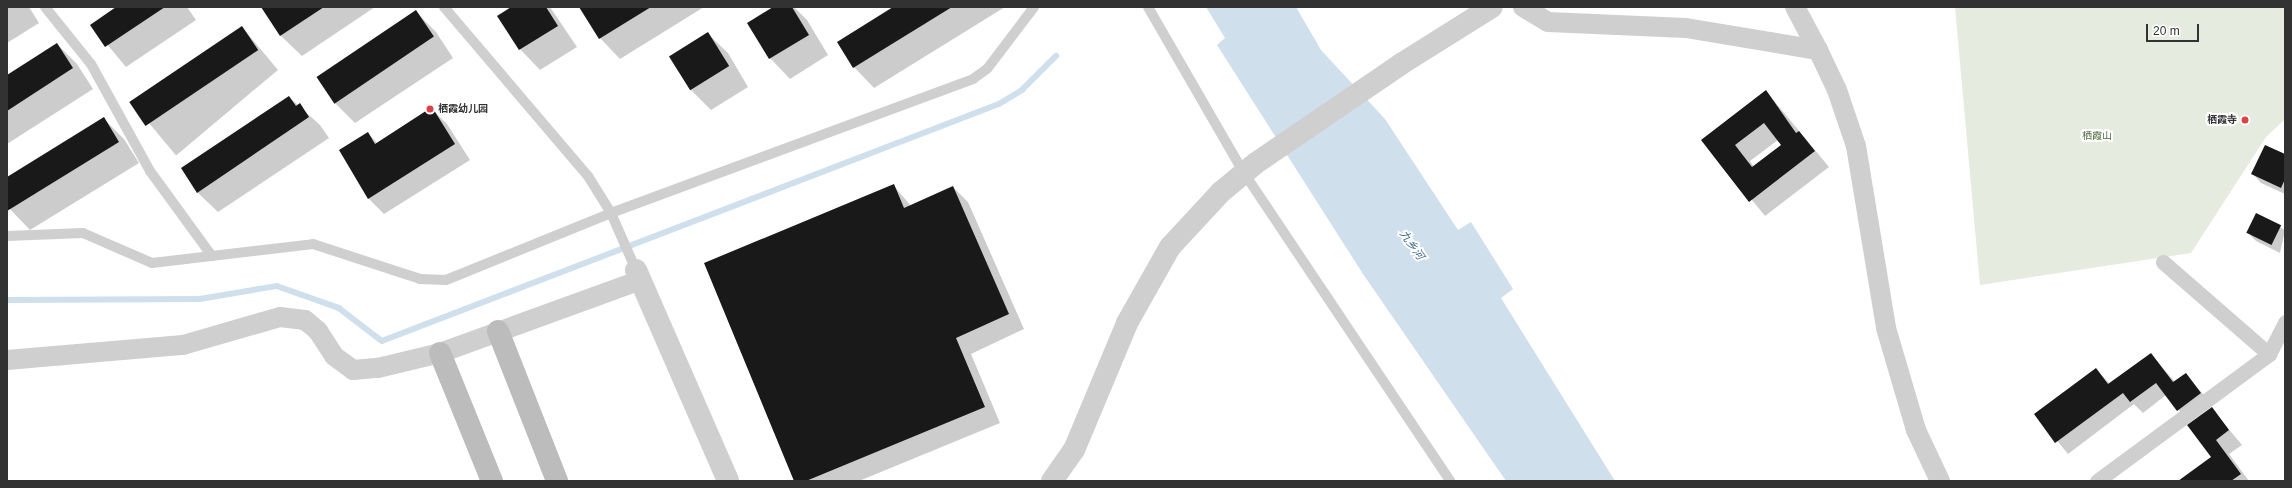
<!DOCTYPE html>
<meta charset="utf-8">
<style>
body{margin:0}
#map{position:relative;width:2292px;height:488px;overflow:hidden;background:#fff;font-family:Arial,"Noto Sans SC",sans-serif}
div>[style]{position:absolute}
.green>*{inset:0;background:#e5ebdf}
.water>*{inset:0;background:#d0dfec}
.shadow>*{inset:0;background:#0003;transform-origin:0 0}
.stream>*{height:5.5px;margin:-2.75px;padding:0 2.75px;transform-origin:2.75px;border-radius:2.75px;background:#d0dfec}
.building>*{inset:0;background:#191919;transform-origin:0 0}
.service>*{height:10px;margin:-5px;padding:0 5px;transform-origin:5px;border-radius:5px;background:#cfcfcf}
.pedestrian>*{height:15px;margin:-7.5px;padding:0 7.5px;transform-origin:7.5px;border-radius:7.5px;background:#cfcfcf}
.minor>*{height:20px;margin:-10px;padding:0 10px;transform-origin:10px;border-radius:10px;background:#cfcfcf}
.tertiary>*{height:22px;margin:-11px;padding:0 11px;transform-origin:11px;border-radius:11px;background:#cfcfcf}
.secondary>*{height:22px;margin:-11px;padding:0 11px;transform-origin:11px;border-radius:11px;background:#bcbcbc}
.dots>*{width:11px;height:11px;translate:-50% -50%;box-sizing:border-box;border:2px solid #fff;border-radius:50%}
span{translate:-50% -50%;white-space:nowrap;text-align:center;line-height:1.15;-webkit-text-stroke:4px #fff;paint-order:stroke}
.poi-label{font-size:10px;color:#323232;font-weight:700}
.left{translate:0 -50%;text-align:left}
.right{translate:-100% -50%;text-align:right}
.park-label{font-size:10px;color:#536c41}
.water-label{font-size:11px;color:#446f91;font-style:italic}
.frame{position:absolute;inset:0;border:8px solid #323232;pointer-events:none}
.scale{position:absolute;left:2146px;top:24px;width:53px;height:18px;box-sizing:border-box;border:2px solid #323232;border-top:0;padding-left:5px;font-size:12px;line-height:14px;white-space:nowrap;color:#323232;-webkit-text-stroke:3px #fff;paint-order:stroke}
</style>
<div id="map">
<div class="green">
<i style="clip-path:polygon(1955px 7px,2285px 7px,2285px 119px,2266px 137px,2191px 253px,1980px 285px)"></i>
</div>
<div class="water">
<i style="clip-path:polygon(1206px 7px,1296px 7px,1321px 50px,1385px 119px,1458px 230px,1471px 222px,1513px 289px,1501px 298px,1615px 481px,1506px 481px,1363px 274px,1217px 45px,1225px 38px)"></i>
</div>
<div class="shadow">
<i style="clip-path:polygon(7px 7px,29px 7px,39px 23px,7px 43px)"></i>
<i style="clip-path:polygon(118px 7px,187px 7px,196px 20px,126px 67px,91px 25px)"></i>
<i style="clip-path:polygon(270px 7px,375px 7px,302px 56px,281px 36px,265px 10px)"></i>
<i style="clip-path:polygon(513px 7px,550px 7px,577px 47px,540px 70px,520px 49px)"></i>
<i style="clip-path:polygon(591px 7px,704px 7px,620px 59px,600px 38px)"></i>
<i style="clip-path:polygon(775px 7px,794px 7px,807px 20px,828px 55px,790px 79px,770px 58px)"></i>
<i style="clip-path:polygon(895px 7px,1005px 7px,874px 88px,854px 67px)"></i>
<i style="clip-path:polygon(415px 11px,436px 32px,453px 58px,355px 123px,335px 103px)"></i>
<i style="left:242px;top:27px;width:56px;height:133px;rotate:50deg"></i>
<i style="clip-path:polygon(707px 33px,728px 53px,748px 87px,711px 110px,691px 90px,670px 56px)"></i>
<i style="clip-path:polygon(57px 44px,77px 64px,93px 89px,7px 144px,7px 76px)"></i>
<i style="clip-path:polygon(evenodd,1766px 91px,1829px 167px,1765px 216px,1703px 140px,1766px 91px,1778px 140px,1782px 145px,1754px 167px,1750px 161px,1778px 140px)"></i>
<i style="clip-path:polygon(289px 97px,320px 125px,329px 138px,218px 212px,197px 192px)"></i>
<i style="clip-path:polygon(432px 109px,447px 124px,470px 160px,384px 214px,368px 198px,368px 133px,377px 143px)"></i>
<i style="clip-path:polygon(104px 119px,124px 139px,139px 163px,30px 230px,7px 206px,7px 178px)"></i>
<i style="clip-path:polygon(2285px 155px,2285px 194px,2261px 183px,2253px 174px)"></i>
<i style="clip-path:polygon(894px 186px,911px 206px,953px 187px,968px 202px,1024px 329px,971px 354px,1000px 423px,859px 481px,795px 481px)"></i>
<i style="clip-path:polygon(2257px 214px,2285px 230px,2280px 253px,2256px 241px,2248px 233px)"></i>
<i style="clip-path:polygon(2151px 354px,2175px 382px,2186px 374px,2212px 405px,2189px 422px,2166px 395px,2143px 413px,2134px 404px,2068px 454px,2035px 414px,2096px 369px,2110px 384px)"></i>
<i style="clip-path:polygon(2212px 409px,2242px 445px,2229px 454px,2249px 481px,2191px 481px,2212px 457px)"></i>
</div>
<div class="stream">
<i style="left:7px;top:300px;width:193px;rotate:-0.3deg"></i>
<i style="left:200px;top:299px;width:78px;rotate:-9.6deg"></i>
<i style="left:277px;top:286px;width:66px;rotate:19.5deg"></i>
<i style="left:339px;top:308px;width:54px;rotate:37.5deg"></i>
<i style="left:382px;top:341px;width:661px;rotate:-21.01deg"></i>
<i style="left:999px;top:104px;width:27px;rotate:-31deg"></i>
<i style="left:1022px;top:90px;width:48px;rotate:-45deg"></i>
</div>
<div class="building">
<i style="clip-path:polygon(116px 7px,165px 7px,105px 47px,90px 25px)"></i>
<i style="clip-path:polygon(261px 7px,324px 7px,280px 36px)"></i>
<i style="clip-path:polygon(511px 7px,546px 7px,558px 26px,519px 50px,497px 16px)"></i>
<i style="clip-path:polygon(579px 7px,651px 7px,599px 39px)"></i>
<i style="clip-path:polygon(773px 7px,792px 7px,809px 35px,769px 59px,747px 23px)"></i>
<i style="clip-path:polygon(893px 7px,952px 7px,853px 68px,837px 42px)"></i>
<i style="left:416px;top:10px;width:32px;height:120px;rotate:56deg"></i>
<i style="left:242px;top:26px;width:29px;height:136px;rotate:56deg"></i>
<i style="left:708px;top:32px;width:40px;height:46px;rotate:58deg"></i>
<i style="clip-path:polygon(57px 43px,73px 68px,7px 111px,7px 75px)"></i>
<i style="clip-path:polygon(evenodd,1766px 90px,1796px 133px,1799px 131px,1815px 151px,1749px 202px,1701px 140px,1766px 90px,1764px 123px,1781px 145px,1752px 167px,1735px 145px,1764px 123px)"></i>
<i style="clip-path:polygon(289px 96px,296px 106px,300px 103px,309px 117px,197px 193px,181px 168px)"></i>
<i style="clip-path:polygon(432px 107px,455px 144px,368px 199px,339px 150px,368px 132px,375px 144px)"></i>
<i style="clip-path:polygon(104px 117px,119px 142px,7px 211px,7px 177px)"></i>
<i style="clip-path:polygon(2265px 145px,2285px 154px,2285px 179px,2281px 188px,2251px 174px)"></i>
<i style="clip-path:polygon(894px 184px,904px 208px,953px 186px,1009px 314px,956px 338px,985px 407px,806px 481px,794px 481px,704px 263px)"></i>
<i style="left:2256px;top:213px;width:28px;height:22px;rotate:26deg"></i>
<i style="clip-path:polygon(2151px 353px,2173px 382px,2186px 373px,2201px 393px,2177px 411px,2156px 383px,2130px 402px,2123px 393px,2055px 443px,2034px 414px,2096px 368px,2108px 384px)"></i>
<i style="clip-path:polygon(2212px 407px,2229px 430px,2216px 440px,2241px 474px,2231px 481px,2178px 481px,2211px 457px,2187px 425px)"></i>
</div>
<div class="service">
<i style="left:45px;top:7px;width:73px;rotate:51.1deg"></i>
<i style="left:91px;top:64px;width:122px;rotate:61.1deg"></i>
<i style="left:150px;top:171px;width:105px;rotate:53.9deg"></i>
<i style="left:444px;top:7px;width:222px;rotate:49.6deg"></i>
<i style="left:588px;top:176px;width:44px;rotate:58.1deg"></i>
<i style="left:611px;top:213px;width:62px;rotate:66.3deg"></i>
<i style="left:1148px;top:7px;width:192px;rotate:60deg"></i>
<i style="left:1244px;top:173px;width:371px;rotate:56.2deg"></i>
<i style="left:7px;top:236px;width:76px;rotate:-2.3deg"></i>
<i style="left:83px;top:233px;width:75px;rotate:23.5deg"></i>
<i style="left:152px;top:263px;width:162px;rotate:-6.7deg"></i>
<i style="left:313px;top:244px;width:113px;rotate:18.1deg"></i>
<i style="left:420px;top:279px;width:26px;rotate:2deg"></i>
<i style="left:446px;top:280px;width:178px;rotate:-22.1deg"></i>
<i style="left:611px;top:213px;width:386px;rotate:-20.3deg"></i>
<i style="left:973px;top:79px;width:17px;rotate:-36deg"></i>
<i style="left:987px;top:69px;width:78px;rotate:-52.8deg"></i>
</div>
<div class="pedestrian">
<i style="left:2163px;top:262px;width:140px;rotate:41deg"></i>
<i style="left:2097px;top:481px;width:214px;rotate:-36.4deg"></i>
<i style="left:2269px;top:354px;width:36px;rotate:-63deg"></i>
</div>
<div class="minor">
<i style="left:1523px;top:7px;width:29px;rotate:31deg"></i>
<i style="left:1548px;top:22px;width:138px;rotate:2.5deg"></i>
<i style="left:1686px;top:28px;width:134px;rotate:9.5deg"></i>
<i style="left:1818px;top:50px;width:44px;rotate:64.6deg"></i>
<i style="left:1837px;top:90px;width:59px;rotate:71.3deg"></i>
<i style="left:1856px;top:146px;width:184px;rotate:80.6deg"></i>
<i style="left:1886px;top:328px;width:106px;rotate:73.6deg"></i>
<i style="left:1916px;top:430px;width:56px;rotate:64.8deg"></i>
<i style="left:1795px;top:7px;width:49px;rotate:61.9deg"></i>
<i style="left:7px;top:360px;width:177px;rotate:-4.9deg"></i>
<i style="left:183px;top:345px;width:101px;rotate:-16.1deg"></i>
<i style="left:280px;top:317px;width:25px;rotate:7deg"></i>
<i style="left:305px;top:320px;width:17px;rotate:40deg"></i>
<i style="left:318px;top:331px;width:30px;rotate:57deg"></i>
<i style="left:334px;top:356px;width:24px;rotate:36deg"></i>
<i style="left:353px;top:370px;width:25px;rotate:-5deg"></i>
<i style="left:378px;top:368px;width:64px;rotate:-13.6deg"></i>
<i style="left:440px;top:353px;width:214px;rotate:-20deg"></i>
</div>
<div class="tertiary">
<i style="left:636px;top:270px;width:230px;rotate:66.4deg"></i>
<i style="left:1052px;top:481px;width:38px;rotate:-55deg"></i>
<i style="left:1074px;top:450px;width:138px;rotate:-67.3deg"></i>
<i style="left:1127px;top:323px;width:87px;rotate:-60.5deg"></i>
<i style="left:1170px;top:247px;width:75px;rotate:-47.2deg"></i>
<i style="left:1221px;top:192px;width:45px;rotate:-39.6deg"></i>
<i style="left:1256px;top:163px;width:176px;rotate:-34.3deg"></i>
<i style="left:1401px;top:64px;width:107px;rotate:-32.1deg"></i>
</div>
<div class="secondary">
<i style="left:498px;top:331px;width:161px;rotate:68.5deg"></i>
<i style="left:440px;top:353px;width:138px;rotate:67.9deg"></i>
</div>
<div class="dots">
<i style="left:430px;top:109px;background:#dc4245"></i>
<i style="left:2245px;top:120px;background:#dc4245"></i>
</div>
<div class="poi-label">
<span class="left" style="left:438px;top:109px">栖霞幼儿园</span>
<span class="right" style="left:2237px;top:120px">栖霞寺</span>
</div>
<div class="park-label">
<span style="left:2097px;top:136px">栖霞山</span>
</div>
<div class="water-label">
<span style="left:1412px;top:245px;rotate:55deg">九乡河</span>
</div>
<div class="frame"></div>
<div class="scale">20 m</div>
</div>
